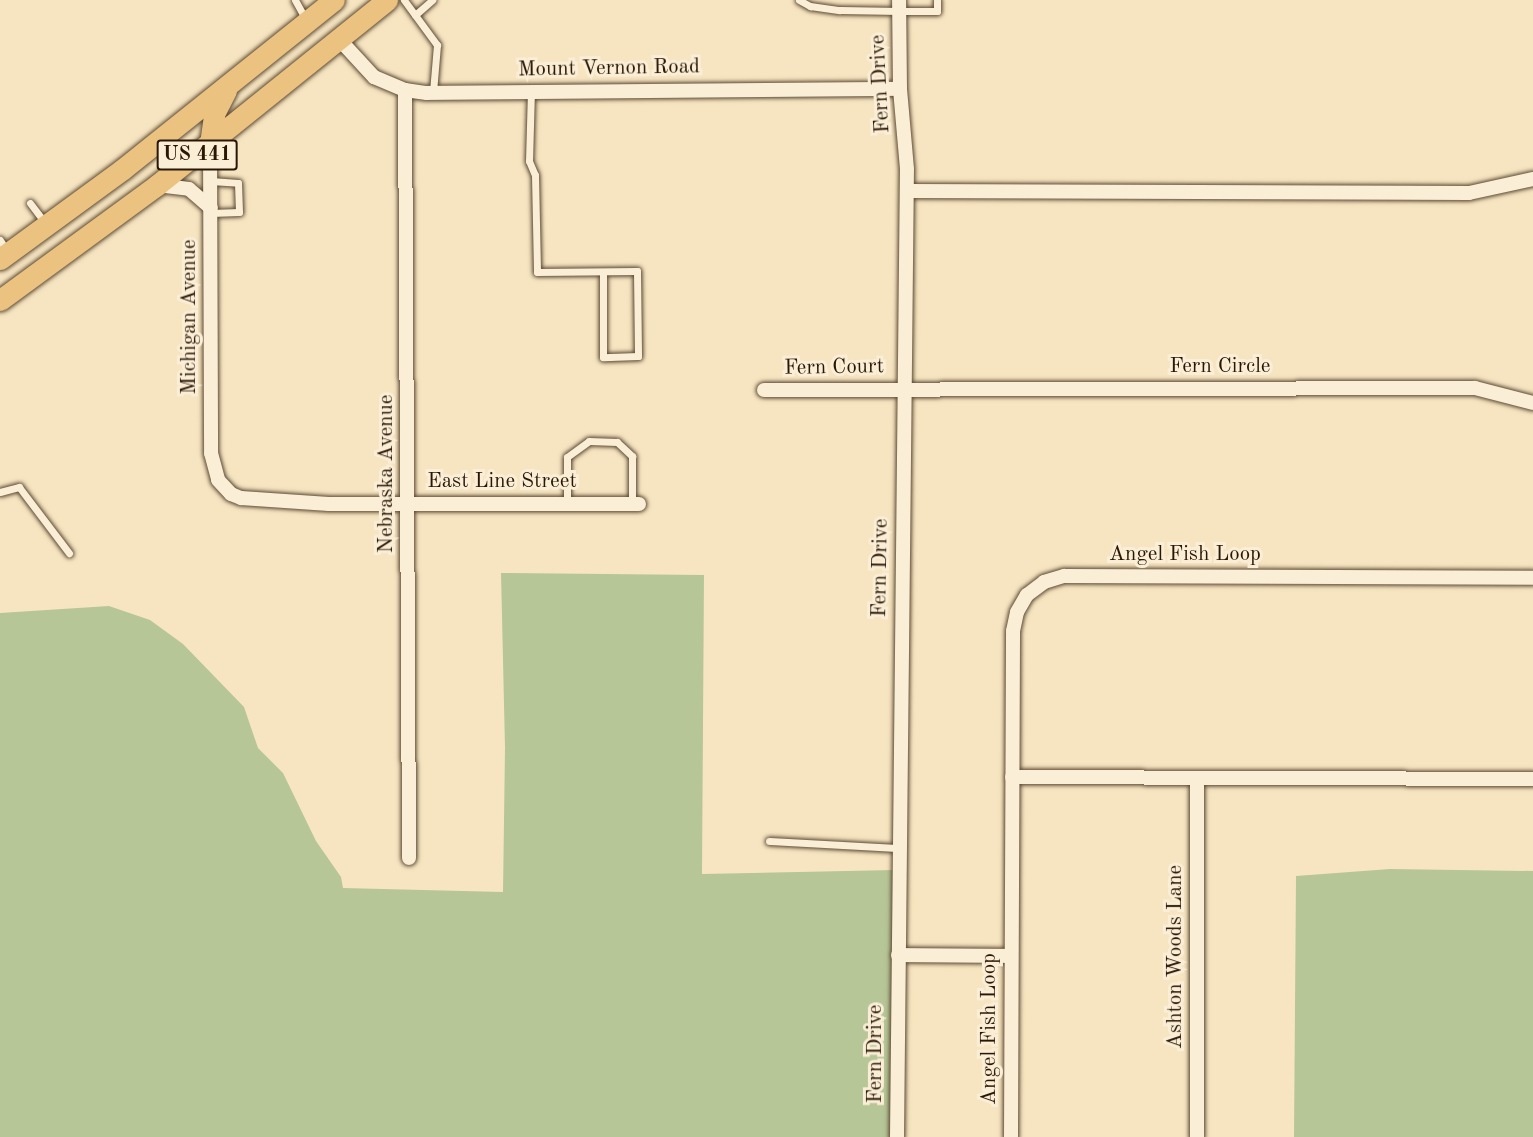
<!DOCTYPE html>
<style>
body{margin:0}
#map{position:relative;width:1533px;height:1137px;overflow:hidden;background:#f7e5c1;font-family:"Old Standard TT",serif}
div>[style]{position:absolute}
.green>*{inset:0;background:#b7c697}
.roads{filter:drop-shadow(0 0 2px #5c4a33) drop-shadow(0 0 2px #5c4a33)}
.service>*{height:7px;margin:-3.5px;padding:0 3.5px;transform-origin:3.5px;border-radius:3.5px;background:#faeed7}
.minor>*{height:14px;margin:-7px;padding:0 7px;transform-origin:7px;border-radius:7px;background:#faeed7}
.primary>*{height:21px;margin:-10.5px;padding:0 10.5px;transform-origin:10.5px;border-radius:10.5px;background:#ecc280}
span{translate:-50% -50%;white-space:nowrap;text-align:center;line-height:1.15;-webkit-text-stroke:6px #faeed7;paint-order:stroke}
.shield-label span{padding:2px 4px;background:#faeed7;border:2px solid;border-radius:4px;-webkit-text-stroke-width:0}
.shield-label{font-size:20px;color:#291604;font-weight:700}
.street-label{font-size:21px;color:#291604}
</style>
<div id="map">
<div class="green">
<i style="clip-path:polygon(501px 573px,704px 575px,702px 874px,894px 870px,896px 1137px,0 1137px,0 613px,109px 606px,150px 620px,183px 644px,244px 707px,258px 748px,283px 773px,316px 841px,341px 877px,343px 888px,503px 892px,505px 748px)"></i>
<i style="clip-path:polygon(1390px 869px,1533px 871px,1533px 1137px,1294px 1137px,1296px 876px)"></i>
</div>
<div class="roads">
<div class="service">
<i style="left:295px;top:0;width:23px;rotate:61deg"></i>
<i style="left:404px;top:0;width:56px;rotate:53.7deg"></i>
<i style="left:437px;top:45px;width:47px;rotate:94.9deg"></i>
<i style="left:799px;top:0;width:13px;rotate:29deg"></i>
<i style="left:810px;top:6px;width:30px;rotate:8deg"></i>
<i style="left:840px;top:10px;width:60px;rotate:1deg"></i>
<i style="left:900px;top:11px;width:37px"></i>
<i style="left:937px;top:11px;width:11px;rotate:-90deg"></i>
<i style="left:415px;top:15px;width:23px;rotate:-41deg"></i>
<i style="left:531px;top:90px;width:71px;rotate:91.6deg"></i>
<i style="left:529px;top:161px;width:15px;rotate:67deg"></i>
<i style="left:535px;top:175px;width:97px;rotate:88.8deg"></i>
<i style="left:537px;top:272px;width:100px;rotate:-0.6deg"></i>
<i style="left:637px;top:271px;width:85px;rotate:89.3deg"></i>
<i style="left:638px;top:356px;width:35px;rotate:178deg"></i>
<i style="left:603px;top:357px;width:85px;rotate:-90deg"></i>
<i style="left:211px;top:181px;width:27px;rotate:4deg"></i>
<i style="left:238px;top:183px;width:29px;rotate:88deg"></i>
<i style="left:239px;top:212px;width:28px;rotate:178deg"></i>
<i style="left:30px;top:203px;width:25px;rotate:53deg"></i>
<i style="left:0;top:240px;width:13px;rotate:58deg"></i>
<i style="left:0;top:492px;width:20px;rotate:-15deg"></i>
<i style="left:19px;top:487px;width:83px;rotate:52.9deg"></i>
<i style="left:567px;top:503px;width:46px;rotate:-90deg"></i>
<i style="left:567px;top:457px;width:27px;rotate:-36deg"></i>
<i style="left:589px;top:441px;width:28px;rotate:2deg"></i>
<i style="left:617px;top:442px;width:21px;rotate:43deg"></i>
<i style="left:632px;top:456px;width:48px;rotate:90deg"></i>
<i style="left:769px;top:841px;width:129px;rotate:3.1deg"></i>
</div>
<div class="minor">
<i style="left:339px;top:39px;width:52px;rotate:47.4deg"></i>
<i style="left:374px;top:77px;width:34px;rotate:23deg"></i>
<i style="left:405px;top:90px;width:22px;rotate:8deg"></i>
<i style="left:427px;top:93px;width:473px;rotate:-0.5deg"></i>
<i style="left:405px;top:90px;width:768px;rotate:89.7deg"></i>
<i style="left:210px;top:144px;width:309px;rotate:89.8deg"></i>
<i style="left:211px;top:453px;width:28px;rotate:75deg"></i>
<i style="left:218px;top:480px;width:19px;rotate:47deg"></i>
<i style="left:231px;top:494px;width:11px;rotate:22deg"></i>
<i style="left:241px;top:498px;width:88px;rotate:3.9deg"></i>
<i style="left:329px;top:504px;width:310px"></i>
<i style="left:157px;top:185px;width:32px;rotate:7deg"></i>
<i style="left:189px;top:189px;width:29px;rotate:41deg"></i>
<i style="left:907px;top:191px;width:562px;rotate:0.2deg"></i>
<i style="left:1469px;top:193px;width:66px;rotate:-12.3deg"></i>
<i style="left:764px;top:390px;width:711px;rotate:-0.16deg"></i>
<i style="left:1475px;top:388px;width:60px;rotate:14.5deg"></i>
<i style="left:1012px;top:777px;width:521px;rotate:0.22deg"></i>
<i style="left:898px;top:955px;width:113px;rotate:0.5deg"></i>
<i style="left:897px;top:1137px;width:968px;rotate:-89.41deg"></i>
<i style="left:907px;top:169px;width:80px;rotate:-95deg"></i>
<i style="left:900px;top:89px;width:89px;rotate:-90.6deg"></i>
<i style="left:1011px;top:1137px;width:506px;rotate:-89.77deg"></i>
<i style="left:1013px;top:631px;width:19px;rotate:-78deg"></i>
<i style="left:1017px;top:612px;width:20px;rotate:-60deg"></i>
<i style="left:1027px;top:595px;width:21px;rotate:-37deg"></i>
<i style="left:1044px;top:582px;width:21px;rotate:-17deg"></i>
<i style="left:1064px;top:576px;width:469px;rotate:0.2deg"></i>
<i style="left:1197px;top:1137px;width:359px;rotate:-90deg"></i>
</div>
<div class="primary">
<i style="left:210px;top:144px;width:30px;rotate:-82deg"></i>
<i style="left:214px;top:114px;width:27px;rotate:-63deg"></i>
<i style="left:0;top:259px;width:152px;rotate:-36.2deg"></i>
<i style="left:123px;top:169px;width:270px;rotate:-38.7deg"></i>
<i style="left:0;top:300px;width:195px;rotate:-36.2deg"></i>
<i style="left:157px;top:185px;width:295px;rotate:-38.8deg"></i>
</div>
</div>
<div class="shield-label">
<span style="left:197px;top:155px">US 441</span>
</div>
<div class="street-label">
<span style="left:609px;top:69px;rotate:-1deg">Mount Vernon Road</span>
<span style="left:881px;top:84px;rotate:-93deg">Fern Drive</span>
<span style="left:190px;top:317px;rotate:-90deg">Michigan Avenue</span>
<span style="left:1220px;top:367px">Fern Circle</span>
<span style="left:834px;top:368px;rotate:-1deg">Fern Court</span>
<span style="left:387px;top:474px;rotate:-90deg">Nebraska Avenue</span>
<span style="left:502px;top:482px">East Line Street</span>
<span style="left:1185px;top:555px">Angel Fish Loop</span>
<span style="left:881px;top:568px;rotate:-89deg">Fern Drive</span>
<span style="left:1176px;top:957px;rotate:-90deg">Ashton Woods Lane</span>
<span style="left:990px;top:1029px;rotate:-90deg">Angel Fish Loop</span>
<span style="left:876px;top:1054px;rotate:-90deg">Fern Drive</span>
</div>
</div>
